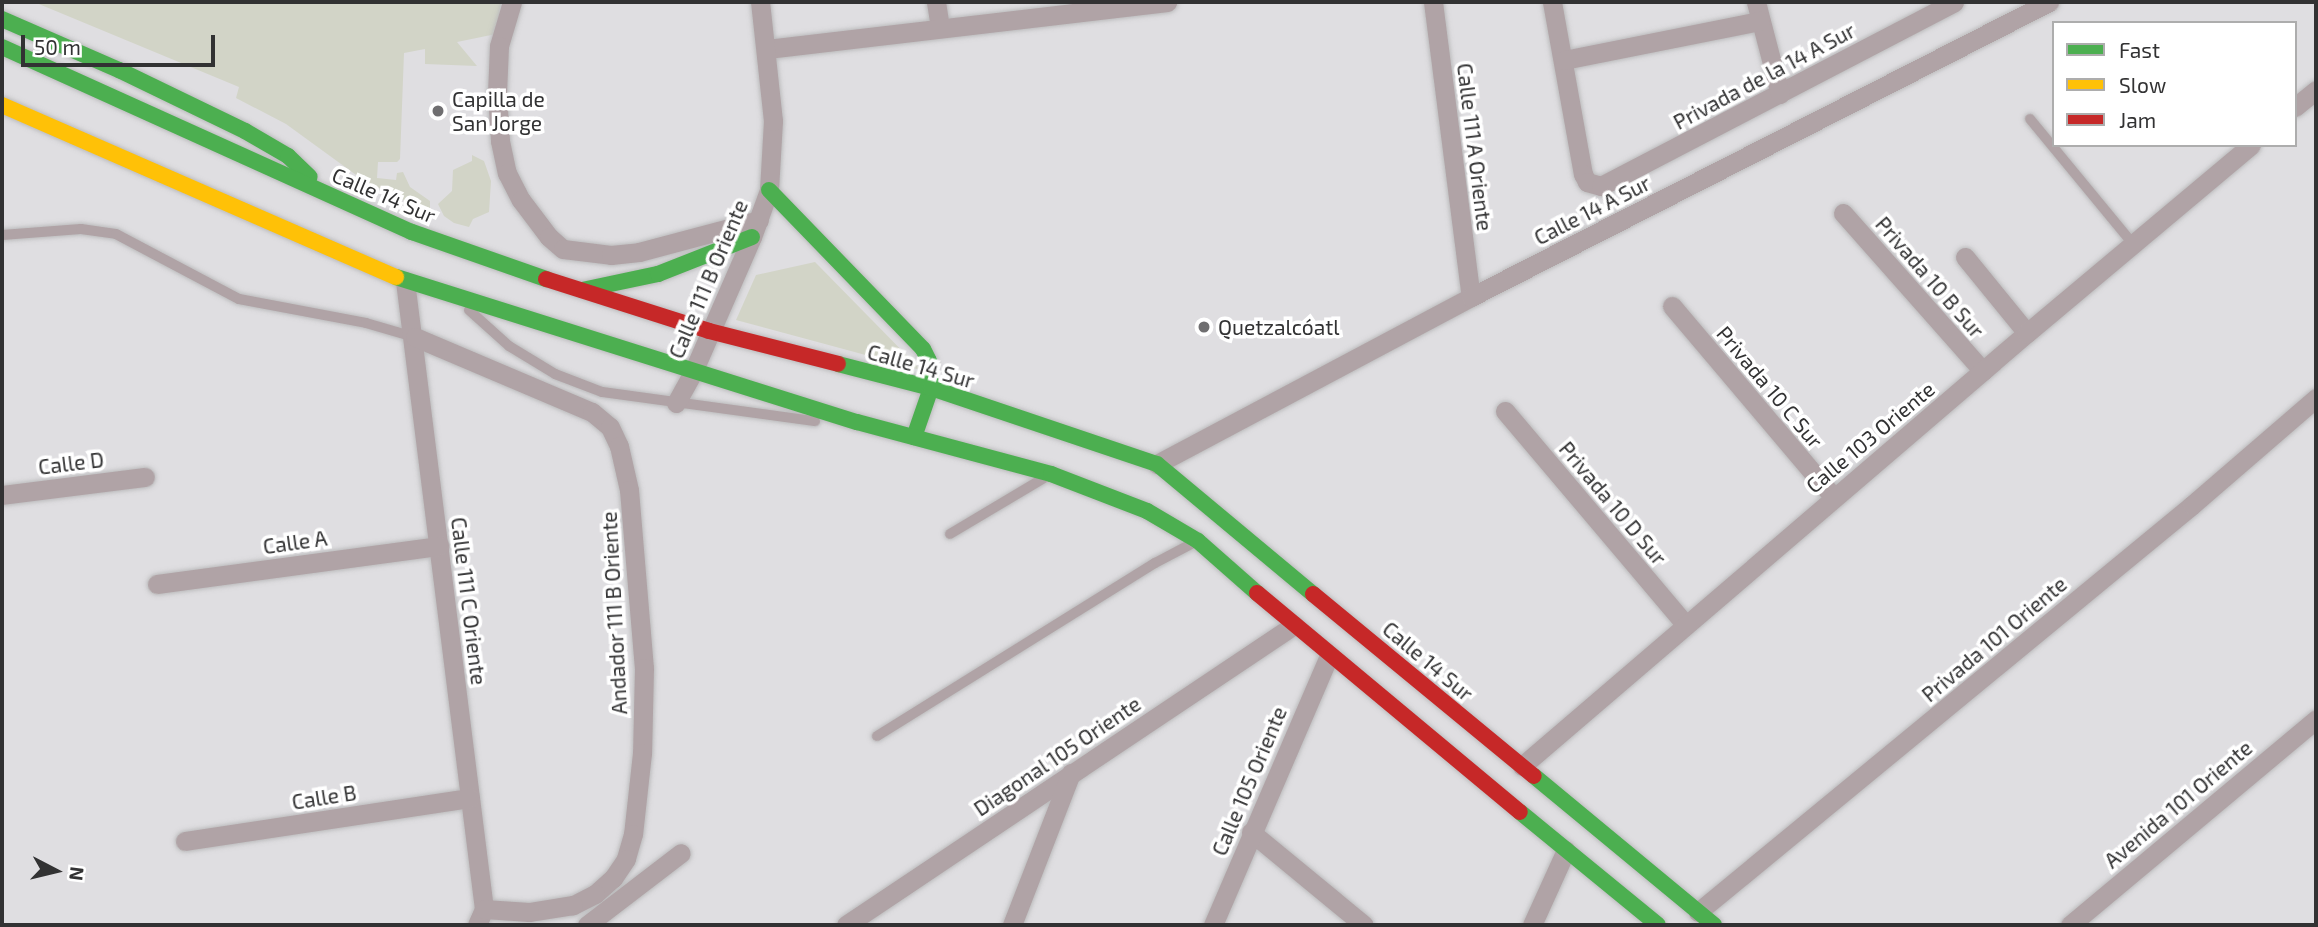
<!DOCTYPE html>
<meta charset="utf-8">
<style>
body{margin:0}
#map{position:relative;width:2318px;height:927px;overflow:hidden;background:#dfdee1;font-family:"Exo 2",sans-serif}
div>[style]{position:absolute}
.green>*{inset:0;background:#d2d4c7}
.roads{filter:drop-shadow(0 0 2px #bcbcbd) drop-shadow(0 0 2px #bcbcbd)}
.lane>*{height:10px;margin:-5px;padding:0 5px;transform-origin:5px;border-radius:5px;background:#b0a3a6}
.street>*{height:19px;margin:-9.5px;padding:0 9.5px;transform-origin:9.5px;border-radius:9.5px;background:#b0a3a6}
.fast>*{height:16px;margin:-8px;padding:0 8px;transform-origin:8px;border-radius:8px;background:#4caf50}
.slow>*{height:16px;margin:-8px;padding:0 8px;transform-origin:8px;border-radius:8px;background:#ffc107}
.jam>*{height:16px;margin:-8px;padding:0 8px;transform-origin:8px;border-radius:8px;background:#c62828}
.dots>*{width:19px;height:19px;translate:-50% -50%;box-sizing:border-box;border:4px solid #fff;border-radius:50%}
span{translate:-50% -50%;white-space:nowrap;text-align:center;line-height:1.15;-webkit-text-stroke:7px #fff;paint-order:stroke}
.street-label{font-size:21px;color:#323233}
.poi-label{font-size:21px;color:#323233}
.left{translate:0 -50%;text-align:left}
.frame{position:absolute;inset:0;border:4px solid #323233;pointer-events:none}
.legend{position:absolute;left:2052px;top:21px;width:245px;height:126px;box-sizing:border-box;background:#fff;border:2px solid #adadad;margin:0;padding:9px 12px;list-style:none;font-size:21px;color:#323233}
.legend li{display:flex;align-items:center;gap:14px;height:35px}
.legend b{width:35px;border:2px solid #adadad}
.north{position:absolute;left:21px;top:836px;width:70px;height:70px;-webkit-text-stroke:5px #fff;paint-order:stroke;rotate:97deg;font-size:19px;font-weight:700;line-height:28px;text-align:center;color:#323233}
.north::after{content:'';display:block;margin:auto;width:24px;height:32px;background:#323233;clip-path:polygon(50% 0,100% 100%,50% 72%,0 100%)}
.scale{position:absolute;left:21px;top:35px;width:194px;height:32px;box-sizing:border-box;border:4px solid #323233;border-top:0;padding-left:9px;font-size:21px;line-height:24px;white-space:nowrap;color:#323233;-webkit-text-stroke:5px #fff;paint-order:stroke}
</style>
<div id="map">
<div class="green">
<i style="clip-path:polygon(34px 2px,501px 2px,496px 34px,457px 42px,477px 66px,425px 64px,425px 49px,404px 53px,400px 159px,397px 162px,378px 162px,377px 178px,396px 180px,397px 173px,403px 172px,410px 187px,430px 201px,430px 213px,363px 180px,286px 124px,236px 98px,239px 87px)"></i>
<i style="clip-path:polygon(472px 155px,484px 161px,491px 181px,489px 212px,473px 219px,469px 227px,454px 223px,444px 216px,438px 204px,452px 191px,453px 170px,472px 161px)"></i>
<i style="clip-path:polygon(815px 262px,921px 370px,736px 320px,756px 275px)"></i>
</div>
<div class="roads">
<div class="lane">
<i style="left:2030px;top:119px;width:163px;rotate:50.5deg"></i>
<i style="left:2px;top:235px;width:79px;rotate:-4.3deg"></i>
<i style="left:81px;top:229px;width:35px;rotate:8deg"></i>
<i style="left:116px;top:234px;width:139px;rotate:27.9deg"></i>
<i style="left:239px;top:299px;width:129px;rotate:10.7deg"></i>
<i style="left:366px;top:323px;width:50px;rotate:16.3deg"></i>
<i style="left:469px;top:310px;width:54px;rotate:42deg"></i>
<i style="left:509px;top:346px;width:54px;rotate:31.3deg"></i>
<i style="left:555px;top:374px;width:50px;rotate:21deg"></i>
<i style="left:602px;top:392px;width:215px;rotate:7.8deg"></i>
<i style="left:950px;top:534px;width:109px;rotate:-30.8deg"></i>
<i style="left:877px;top:736px;width:327px;rotate:-31.9deg"></i>
<i style="left:1155px;top:563px;width:45px;rotate:-27.7deg"></i>
</div>
<div class="street">
<i style="left:512px;top:2px;width:46px;rotate:106.5deg"></i>
<i style="left:499px;top:46px;width:48px;rotate:92.4deg"></i>
<i style="left:497px;top:94px;width:47px;rotate:86.3deg"></i>
<i style="left:500px;top:141px;width:33px;rotate:78deg"></i>
<i style="left:507px;top:173px;width:30px;rotate:63deg"></i>
<i style="left:521px;top:200px;width:46px;rotate:52.9deg"></i>
<i style="left:549px;top:237px;width:18px;rotate:41deg"></i>
<i style="left:563px;top:249px;width:48px;rotate:7.1deg"></i>
<i style="left:611px;top:255px;width:28px;rotate:-6deg"></i>
<i style="left:639px;top:252px;width:124px;rotate:-14.9deg"></i>
<i style="left:936px;top:2px;width:25px;rotate:81deg"></i>
<i style="left:1433px;top:2px;width:297px;rotate:82.7deg"></i>
<i style="left:1552px;top:2px;width:175px;rotate:79.8deg"></i>
<i style="left:1583px;top:174px;width:9px;rotate:63deg"></i>
<i style="left:1587px;top:182px;width:15px;rotate:16deg"></i>
<i style="left:1601px;top:186px;width:398px;rotate:-27.5deg"></i>
<i style="left:1756px;top:2px;width:95px;rotate:75.4deg"></i>
<i style="left:767px;top:49px;width:403px;rotate:-6.7deg"></i>
<i style="left:1564px;top:60px;width:200px;rotate:-11.3deg"></i>
<i style="left:2295px;top:107px;width:27px;rotate:-39deg"></i>
<i style="left:1843px;top:213px;width:211px;rotate:48.5deg"></i>
<i style="left:1965px;top:257px;width:98px;rotate:50.8deg"></i>
<i style="left:405px;top:281px;width:633px;rotate:82.83deg"></i>
<i style="left:484px;top:909px;width:17px;rotate:114deg"></i>
<i style="left:1672px;top:306px;width:251px;rotate:49.8deg"></i>
<i style="left:415px;top:337px;width:192px;rotate:23deg"></i>
<i style="left:592px;top:412px;width:23px;rotate:40deg"></i>
<i style="left:610px;top:427px;width:21px;rotate:65deg"></i>
<i style="left:619px;top:446px;width:45px;rotate:77.2deg"></i>
<i style="left:629px;top:490px;width:179px;rotate:85.2deg"></i>
<i style="left:644px;top:668px;width:85px;rotate:91.3deg"></i>
<i style="left:642px;top:753px;width:81px;rotate:96.3deg"></i>
<i style="left:633px;top:834px;width:26px;rotate:106deg"></i>
<i style="left:626px;top:859px;width:23px;rotate:124deg"></i>
<i style="left:613px;top:878px;width:24px;rotate:138deg"></i>
<i style="left:595px;top:894px;width:25px;rotate:153deg"></i>
<i style="left:573px;top:905px;width:45px;rotate:171deg"></i>
<i style="left:529px;top:912px;width:45px;rotate:-176.2deg"></i>
<i style="left:676px;top:403px;width:35px;rotate:-61deg"></i>
<i style="left:693px;top:372px;width:147px;rotate:-66.4deg"></i>
<i style="left:752px;top:237px;width:50px;rotate:-70.1deg"></i>
<i style="left:769px;top:190px;width:69px;rotate:-86.7deg"></i>
<i style="left:773px;top:121px;width:120px;rotate:-96.2deg"></i>
<i style="left:1505px;top:411px;width:280px;rotate:49.8deg"></i>
<i style="left:1157px;top:464px;width:356px;rotate:-28deg"></i>
<i style="left:1471px;top:297px;width:649px;rotate:-27.04deg"></i>
<i style="left:2px;top:495px;width:144px;rotate:-7.2deg"></i>
<i style="left:157px;top:584px;width:285px;rotate:-7.7deg"></i>
<i style="left:1522px;top:766px;width:665px;rotate:-40.61deg"></i>
<i style="left:2027px;top:333px;width:292px;rotate:-40deg"></i>
<i style="left:1251px;top:832px;width:146px;rotate:39.5deg"></i>
<i style="left:185px;top:841px;width:288px;rotate:-8.6deg"></i>
<i style="left:1698px;top:912px;width:640px;rotate:-39.48deg"></i>
<i style="left:2192px;top:505px;width:164px;rotate:-40.8deg"></i>
<i style="left:587px;top:925px;width:118px;rotate:-37.5deg"></i>
<i style="left:846px;top:925px;width:539px;rotate:-33.81deg"></i>
<i style="left:1012px;top:925px;width:163px;rotate:-68.8deg"></i>
<i style="left:1213px;top:925px;width:293px;rotate:-66.7deg"></i>
<i style="left:1532px;top:925px;width:82px;rotate:-65.6deg"></i>
<i style="left:2070px;top:925px;width:321px;rotate:-39.9deg"></i>
</div>
<div class="fast">
<i style="left:2px;top:19px;width:128px;rotate:23.6deg"></i>
<i style="left:119px;top:70px;width:140px;rotate:25.8deg"></i>
<i style="left:245px;top:131px;width:50px;rotate:30.2deg"></i>
<i style="left:288px;top:156px;width:30px;rotate:44deg"></i>
<i style="left:2px;top:47px;width:450px;rotate:24.3deg"></i>
<i style="left:412px;top:232px;width:142px;rotate:19.3deg"></i>
<i style="left:769px;top:190px;width:221px;rotate:45.9deg"></i>
<i style="left:923px;top:349px;width:13px;rotate:63deg"></i>
<i style="left:929px;top:361px;width:27px;rotate:86deg"></i>
<i style="left:931px;top:388px;width:52px;rotate:109.1deg"></i>
<i style="left:396px;top:277px;width:483px;rotate:17.5deg"></i>
<i style="left:857px;top:422px;width:201px;rotate:15deg"></i>
<i style="left:1051px;top:474px;width:103px;rotate:21.1deg"></i>
<i style="left:1147px;top:511px;width:59px;rotate:30.5deg"></i>
<i style="left:1198px;top:541px;width:79px;rotate:41.4deg"></i>
<i style="left:582px;top:290px;width:78px;rotate:-11.9deg"></i>
<i style="left:658px;top:274px;width:101px;rotate:-21.5deg"></i>
<i style="left:838px;top:364px;width:96px;rotate:14.5deg"></i>
<i style="left:931px;top:388px;width:238px;rotate:18.6deg"></i>
<i style="left:1157px;top:464px;width:203px;rotate:39.8deg"></i>
<i style="left:1534px;top:776px;width:234px;rotate:39.6deg"></i>
<i style="left:1520px;top:812px;width:178px;rotate:39.3deg"></i>
</div>
<div class="slow">
<i style="left:2px;top:105px;width:430px;rotate:23.6deg"></i>
</div>
<div class="jam">
<i style="left:546px;top:279px;width:171px;rotate:17.7deg"></i>
<i style="left:709px;top:331px;width:133px;rotate:14.3deg"></i>
<i style="left:1257px;top:593px;width:342px;rotate:39.8deg"></i>
<i style="left:1313px;top:594px;width:286px;rotate:39.5deg"></i>
</div>
</div>
<div class="dots">
<i style="left:438px;top:111px;background:#6f6e70"></i>
<i style="left:1204px;top:327px;background:#6f6e70"></i>
</div>
<div class="street-label">
<span style="left:1764px;top:76px;rotate:-28deg">Privada de la 14 A Sur</span>
<span style="left:1475px;top:147px;rotate:83deg">Calle 111 A Oriente</span>
<span style="left:384px;top:195px;rotate:23deg">Calle 14 Sur</span>
<span style="left:1592px;top:210px;rotate:-27deg">Calle 14 A Sur</span>
<span style="left:1930px;top:277px;rotate:49deg">Privada 10 B Sur</span>
<span style="left:708px;top:279px;rotate:-67deg">Calle 111 B Oriente</span>
<span style="left:921px;top:366px;rotate:16deg">Calle 14 Sur</span>
<span style="left:1770px;top:387px;rotate:50deg">Privada 10 C Sur</span>
<span style="left:1870px;top:437px;rotate:-40deg">Calle 103 Oriente</span>
<span style="left:71px;top:463px;rotate:-7deg">Calle D</span>
<span style="left:1613px;top:503px;rotate:50deg">Privada 10 D Sur</span>
<span style="left:295px;top:542px;rotate:-8deg">Calle A</span>
<span style="left:469px;top:601px;rotate:83deg">Calle 111 C Oriente</span>
<span style="left:614px;top:613px;rotate:-93deg">Andador 111 B Oriente</span>
<span style="left:1994px;top:639px;rotate:-40deg">Privada 101 Oriente</span>
<span style="left:1428px;top:661px;rotate:40deg">Calle 14 Sur</span>
<span style="left:1057px;top:756px;rotate:-34deg">Diagonal 105 Oriente</span>
<span style="left:1249px;top:781px;rotate:-67deg">Calle 105 Oriente</span>
<span style="left:324px;top:797px;rotate:-9deg">Calle B</span>
<span style="left:2178px;top:804px;rotate:-40deg">Avenida 101 Oriente</span>
</div>
<div class="poi-label">
<span class="left" style="left:452px;top:111px">Capilla de<br>San Jorge</span>
<span class="left" style="left:1218px;top:327px">Quetzalcóatl</span>
</div>
<div class="frame"></div>
<ul class="legend">
<li><b style="height:9px;background:#4caf50"></b>Fast</li>
<li><b style="height:9px;background:#ffc107"></b>Slow</li>
<li><b style="height:9px;background:#c62828"></b>Jam</li>
</ul>
<div class="north">N</div>
<div class="scale">50 m</div>
</div>
